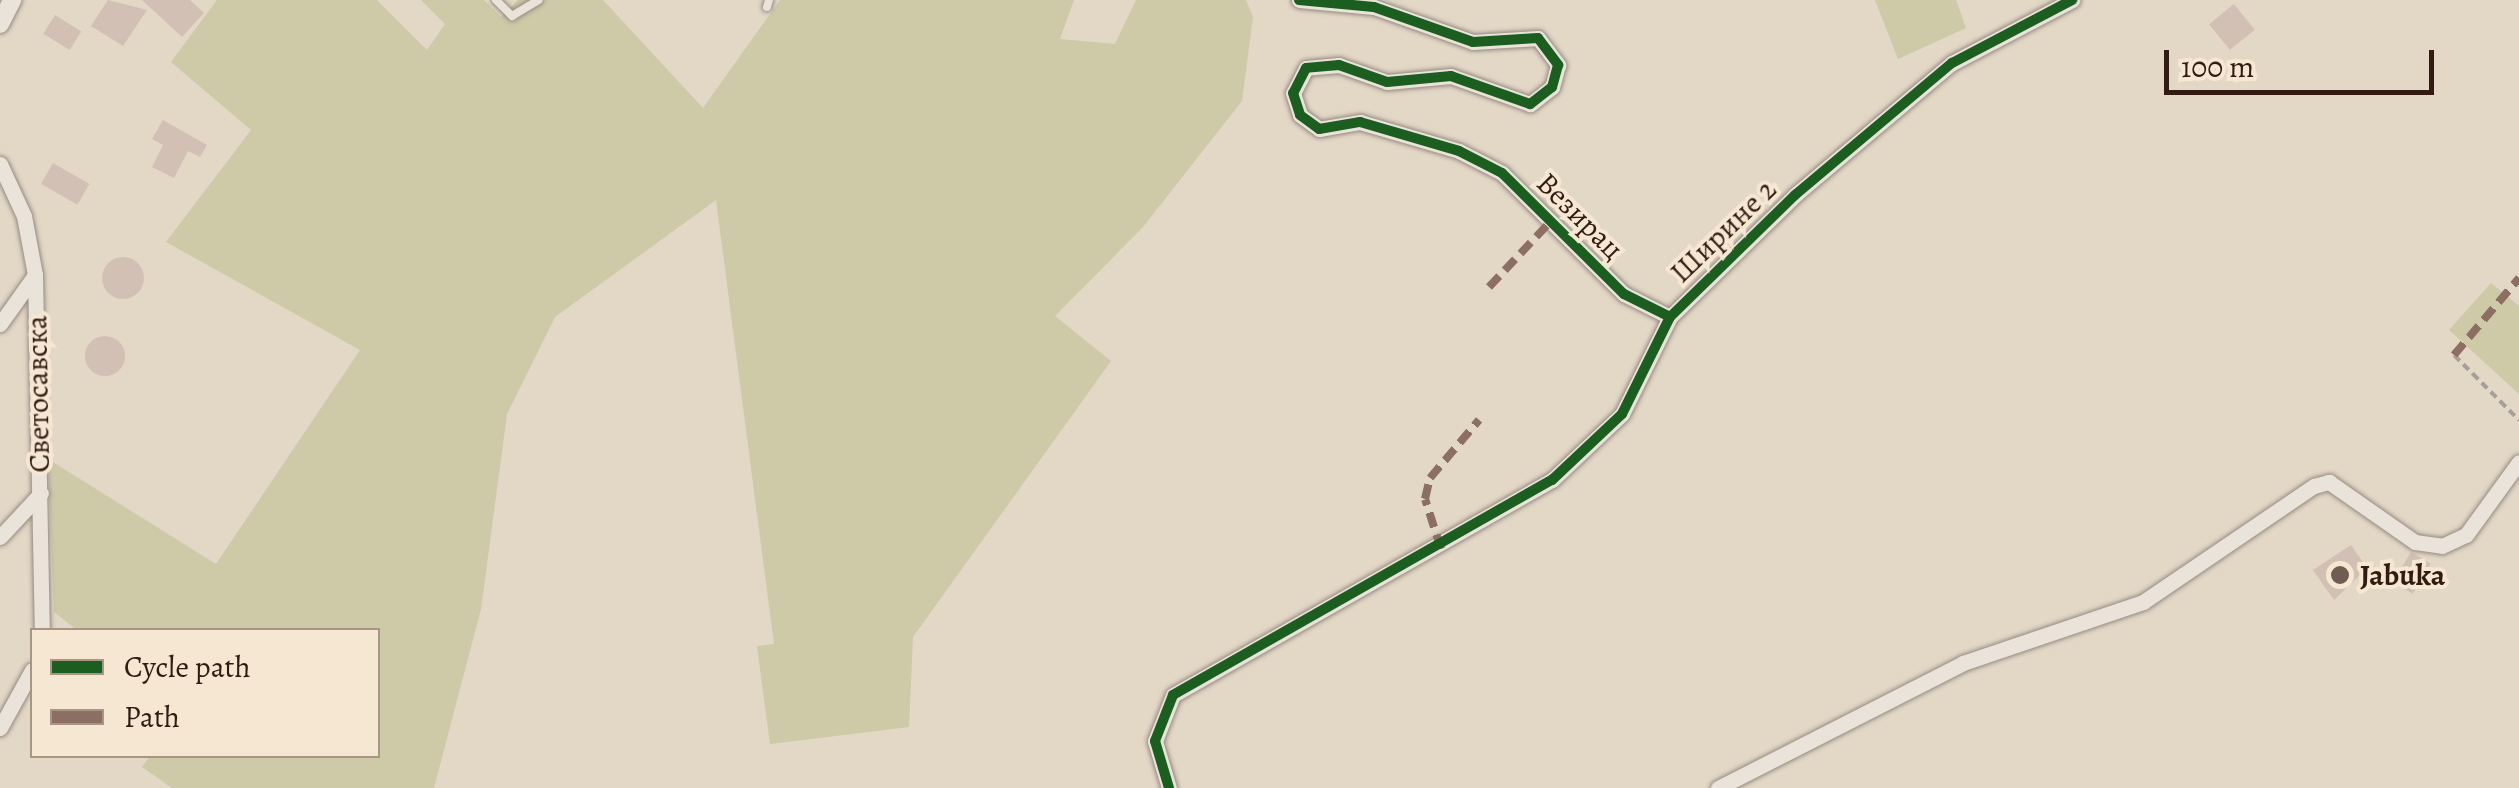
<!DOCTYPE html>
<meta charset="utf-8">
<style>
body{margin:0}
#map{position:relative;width:2519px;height:788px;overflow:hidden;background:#e3d7c6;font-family:Alegreya,serif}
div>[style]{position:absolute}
.green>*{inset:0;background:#cec9a7}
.building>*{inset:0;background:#d2c0b4;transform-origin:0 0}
.round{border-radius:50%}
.path>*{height:4px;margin-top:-2px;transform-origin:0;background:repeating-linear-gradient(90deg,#a7a098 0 8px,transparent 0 13px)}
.roads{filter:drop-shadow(0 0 2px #958b81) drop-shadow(0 0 2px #958b81)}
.service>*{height:8px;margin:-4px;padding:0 4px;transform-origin:4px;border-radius:4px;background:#e9e3da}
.minor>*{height:15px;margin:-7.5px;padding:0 7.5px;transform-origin:7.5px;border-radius:7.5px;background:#e9e3da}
.tertiary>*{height:18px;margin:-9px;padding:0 9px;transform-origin:9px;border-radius:9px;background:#e9e3da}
.quiet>*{height:8px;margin-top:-4px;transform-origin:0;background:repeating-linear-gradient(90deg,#8d6e63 0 15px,transparent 0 23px)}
.cycleway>*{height:10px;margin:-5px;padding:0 5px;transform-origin:5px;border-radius:5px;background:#1b5e20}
.dots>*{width:28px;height:28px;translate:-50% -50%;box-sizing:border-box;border:5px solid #f5e7d2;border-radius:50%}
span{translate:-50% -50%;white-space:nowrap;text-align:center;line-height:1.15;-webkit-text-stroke:8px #f5e7d2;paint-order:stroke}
.street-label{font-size:30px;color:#311b12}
.poi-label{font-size:30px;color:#311b12;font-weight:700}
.left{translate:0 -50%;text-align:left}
.legend{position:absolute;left:30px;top:628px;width:350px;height:130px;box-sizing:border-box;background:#f5e7d2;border:2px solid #a79585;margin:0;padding:12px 18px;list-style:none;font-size:30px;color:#311b12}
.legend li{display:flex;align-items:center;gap:20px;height:50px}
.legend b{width:50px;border:2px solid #a79585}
.scale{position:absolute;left:2164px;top:50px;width:270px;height:45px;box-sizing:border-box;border:5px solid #311b12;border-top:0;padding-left:12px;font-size:30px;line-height:35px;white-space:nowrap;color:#311b12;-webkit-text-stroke:8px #f5e7d2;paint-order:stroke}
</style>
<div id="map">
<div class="green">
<i style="clip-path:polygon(217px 0,377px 0,427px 50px,445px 24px,421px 0,484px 0,501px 17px,518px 0,603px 0,703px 108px,780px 0,1074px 0,1060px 39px,1115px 44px,1136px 0,1246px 0,1253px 17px,1242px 101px,1143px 227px,1055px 316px,1111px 361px,913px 637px,909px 727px,770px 744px,757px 646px,774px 644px,716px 200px,555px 317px,507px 414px,481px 609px,434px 788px,172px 788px,142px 767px,150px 756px,378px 756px,378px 630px,77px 630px,54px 612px,48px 459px,216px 564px,360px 350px,166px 242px,251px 130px,171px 62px)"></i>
<i style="clip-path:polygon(1875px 0,1956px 0,1966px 28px,1898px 59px)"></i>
<i style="clip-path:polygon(2491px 283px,2519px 306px,2519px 394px,2449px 330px)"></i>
</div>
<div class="building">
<i style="clip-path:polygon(108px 0,147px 10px,123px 46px,91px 26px)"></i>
<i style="clip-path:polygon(142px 0,190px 0,204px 13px,182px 37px)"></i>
<i style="left:2234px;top:4px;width:33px;height:32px;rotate:51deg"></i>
<i style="left:55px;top:15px;width:31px;height:22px;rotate:32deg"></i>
<i style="clip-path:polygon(163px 120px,207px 145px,200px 157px,188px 151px,174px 178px,152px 167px,163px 145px,152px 139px)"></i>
<i style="left:53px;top:163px;width:42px;height:24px;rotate:30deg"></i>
<i class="round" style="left:102px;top:257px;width:42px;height:42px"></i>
<i class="round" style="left:85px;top:336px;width:40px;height:40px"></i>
<i style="clip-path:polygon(2351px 545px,2367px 568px,2334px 600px,2313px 570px)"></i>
<i style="left:2411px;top:552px;width:23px;height:35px;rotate:31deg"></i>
</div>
<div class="path">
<i style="left:2454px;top:355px;width:92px;rotate:45deg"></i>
</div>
<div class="roads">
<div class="service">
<i style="left:496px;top:0;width:23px;rotate:45deg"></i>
<i style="left:512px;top:16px;width:31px;rotate:-31deg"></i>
<i style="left:767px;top:7px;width:7px;rotate:-74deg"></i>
</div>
<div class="minor">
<i style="left:1299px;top:0;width:75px;rotate:5.3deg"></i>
<i style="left:1374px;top:7px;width:105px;rotate:19.5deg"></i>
<i style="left:1473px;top:42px;width:65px;rotate:-3.5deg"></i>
<i style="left:1538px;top:38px;width:34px;rotate:53deg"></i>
<i style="left:1558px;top:65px;width:23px;rotate:105deg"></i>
<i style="left:1552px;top:87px;width:28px;rotate:142deg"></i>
<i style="left:1530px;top:104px;width:84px;rotate:-160.5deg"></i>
<i style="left:1451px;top:76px;width:64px;rotate:174.6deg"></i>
<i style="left:1387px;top:82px;width:51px;rotate:-160.5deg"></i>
<i style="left:1339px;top:65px;width:33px;rotate:175deg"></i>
<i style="left:1306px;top:68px;width:28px;rotate:117deg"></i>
<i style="left:1293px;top:93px;width:23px;rotate:72deg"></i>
<i style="left:1300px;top:115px;width:24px;rotate:36deg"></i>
<i style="left:1319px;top:129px;width:42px;rotate:-9.7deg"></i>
<i style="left:1360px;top:122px;width:103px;rotate:16.3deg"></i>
<i style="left:1459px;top:151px;width:48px;rotate:27.1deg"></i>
<i style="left:1502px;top:173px;width:172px;rotate:44.8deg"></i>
<i style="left:1624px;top:294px;width:51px;rotate:26.6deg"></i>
<i style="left:0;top:164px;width:57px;rotate:65.2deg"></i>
<i style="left:24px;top:216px;width:60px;rotate:79.4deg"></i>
<i style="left:35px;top:275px;width:355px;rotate:88.9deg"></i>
<i style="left:0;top:324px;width:60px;rotate:-54.5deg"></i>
<i style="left:0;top:537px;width:60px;rotate:-47deg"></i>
<i style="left:0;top:728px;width:66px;rotate:-61.1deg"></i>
<i style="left:1169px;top:788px;width:49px;rotate:-106.6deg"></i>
<i style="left:1155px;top:741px;width:49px;rotate:-68.6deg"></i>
<i style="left:1173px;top:695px;width:436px;rotate:-29.6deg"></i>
<i style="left:1552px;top:480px;width:96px;rotate:-43.3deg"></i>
<i style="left:1622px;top:414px;width:108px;rotate:-63.7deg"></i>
<i style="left:1670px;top:317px;width:175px;rotate:-44.3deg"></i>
<i style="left:1795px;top:195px;width:205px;rotate:-40.1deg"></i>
<i style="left:1952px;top:63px;width:136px;rotate:-27.7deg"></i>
<i style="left:1718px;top:788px;width:275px;rotate:-27deg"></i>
<i style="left:1963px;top:663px;width:190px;rotate:-18.7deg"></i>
<i style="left:2143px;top:602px;width:207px;rotate:-34.2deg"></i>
<i style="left:2314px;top:486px;width:16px;rotate:-15deg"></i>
<i style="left:2329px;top:482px;width:105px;rotate:34.9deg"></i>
<i style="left:2415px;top:542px;width:27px;rotate:8deg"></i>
<i style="left:2442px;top:546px;width:26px;rotate:-25deg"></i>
<i style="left:2466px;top:535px;width:90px;rotate:-54deg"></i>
</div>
<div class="tertiary">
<i style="left:0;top:24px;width:27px;rotate:-63deg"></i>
</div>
</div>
<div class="quiet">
<i style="left:1489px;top:287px;width:89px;rotate:-46.8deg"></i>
<i style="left:2454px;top:355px;width:101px;rotate:-49.8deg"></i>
<i style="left:1441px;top:549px;width:52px;rotate:-107.7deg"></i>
<i style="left:1425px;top:499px;width:22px;rotate:-77deg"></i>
<i style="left:1430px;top:478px;width:76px;rotate:-49.8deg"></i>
</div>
<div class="cycleway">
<i style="left:1299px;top:0;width:75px;rotate:5.3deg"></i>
<i style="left:1374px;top:7px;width:105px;rotate:19.5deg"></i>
<i style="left:1473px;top:42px;width:65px;rotate:-3.5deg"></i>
<i style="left:1538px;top:38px;width:34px;rotate:53deg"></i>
<i style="left:1558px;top:65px;width:23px;rotate:105deg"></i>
<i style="left:1552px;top:87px;width:28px;rotate:142deg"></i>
<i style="left:1530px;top:104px;width:84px;rotate:-160.5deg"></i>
<i style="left:1451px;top:76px;width:64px;rotate:174.6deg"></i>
<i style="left:1387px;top:82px;width:51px;rotate:-160.5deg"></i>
<i style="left:1339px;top:65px;width:33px;rotate:175deg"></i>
<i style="left:1306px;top:68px;width:28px;rotate:117deg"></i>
<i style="left:1293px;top:93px;width:23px;rotate:72deg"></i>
<i style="left:1300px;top:115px;width:24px;rotate:36deg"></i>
<i style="left:1319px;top:129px;width:42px;rotate:-9.7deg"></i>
<i style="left:1360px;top:122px;width:103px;rotate:16.3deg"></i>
<i style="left:1459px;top:151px;width:48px;rotate:27.1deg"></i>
<i style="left:1502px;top:173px;width:172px;rotate:44.8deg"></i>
<i style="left:1624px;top:294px;width:51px;rotate:26.6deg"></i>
<i style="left:1169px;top:788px;width:49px;rotate:-106.6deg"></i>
<i style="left:1155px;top:741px;width:49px;rotate:-68.6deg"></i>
<i style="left:1173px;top:695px;width:436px;rotate:-29.6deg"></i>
<i style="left:1552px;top:480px;width:96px;rotate:-43.3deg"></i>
<i style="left:1622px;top:414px;width:108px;rotate:-63.7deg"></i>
<i style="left:1670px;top:317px;width:175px;rotate:-44.3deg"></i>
<i style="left:1795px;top:195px;width:205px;rotate:-40.1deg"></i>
<i style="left:1952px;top:63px;width:136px;rotate:-27.7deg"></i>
</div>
<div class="dots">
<i style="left:2340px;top:575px;background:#6f5d51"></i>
</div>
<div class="street-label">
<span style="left:1580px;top:216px;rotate:45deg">Везирац</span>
<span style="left:1723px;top:231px;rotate:-44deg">Ширине 2</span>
<span style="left:38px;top:394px;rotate:-91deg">Светосавска</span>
</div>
<div class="poi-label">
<span class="left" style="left:2360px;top:575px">Jabuka</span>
</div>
<ul class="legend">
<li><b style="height:12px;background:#1b5e20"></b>Cycle path</li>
<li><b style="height:12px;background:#8d6e63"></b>Path</li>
</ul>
<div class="scale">100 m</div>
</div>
